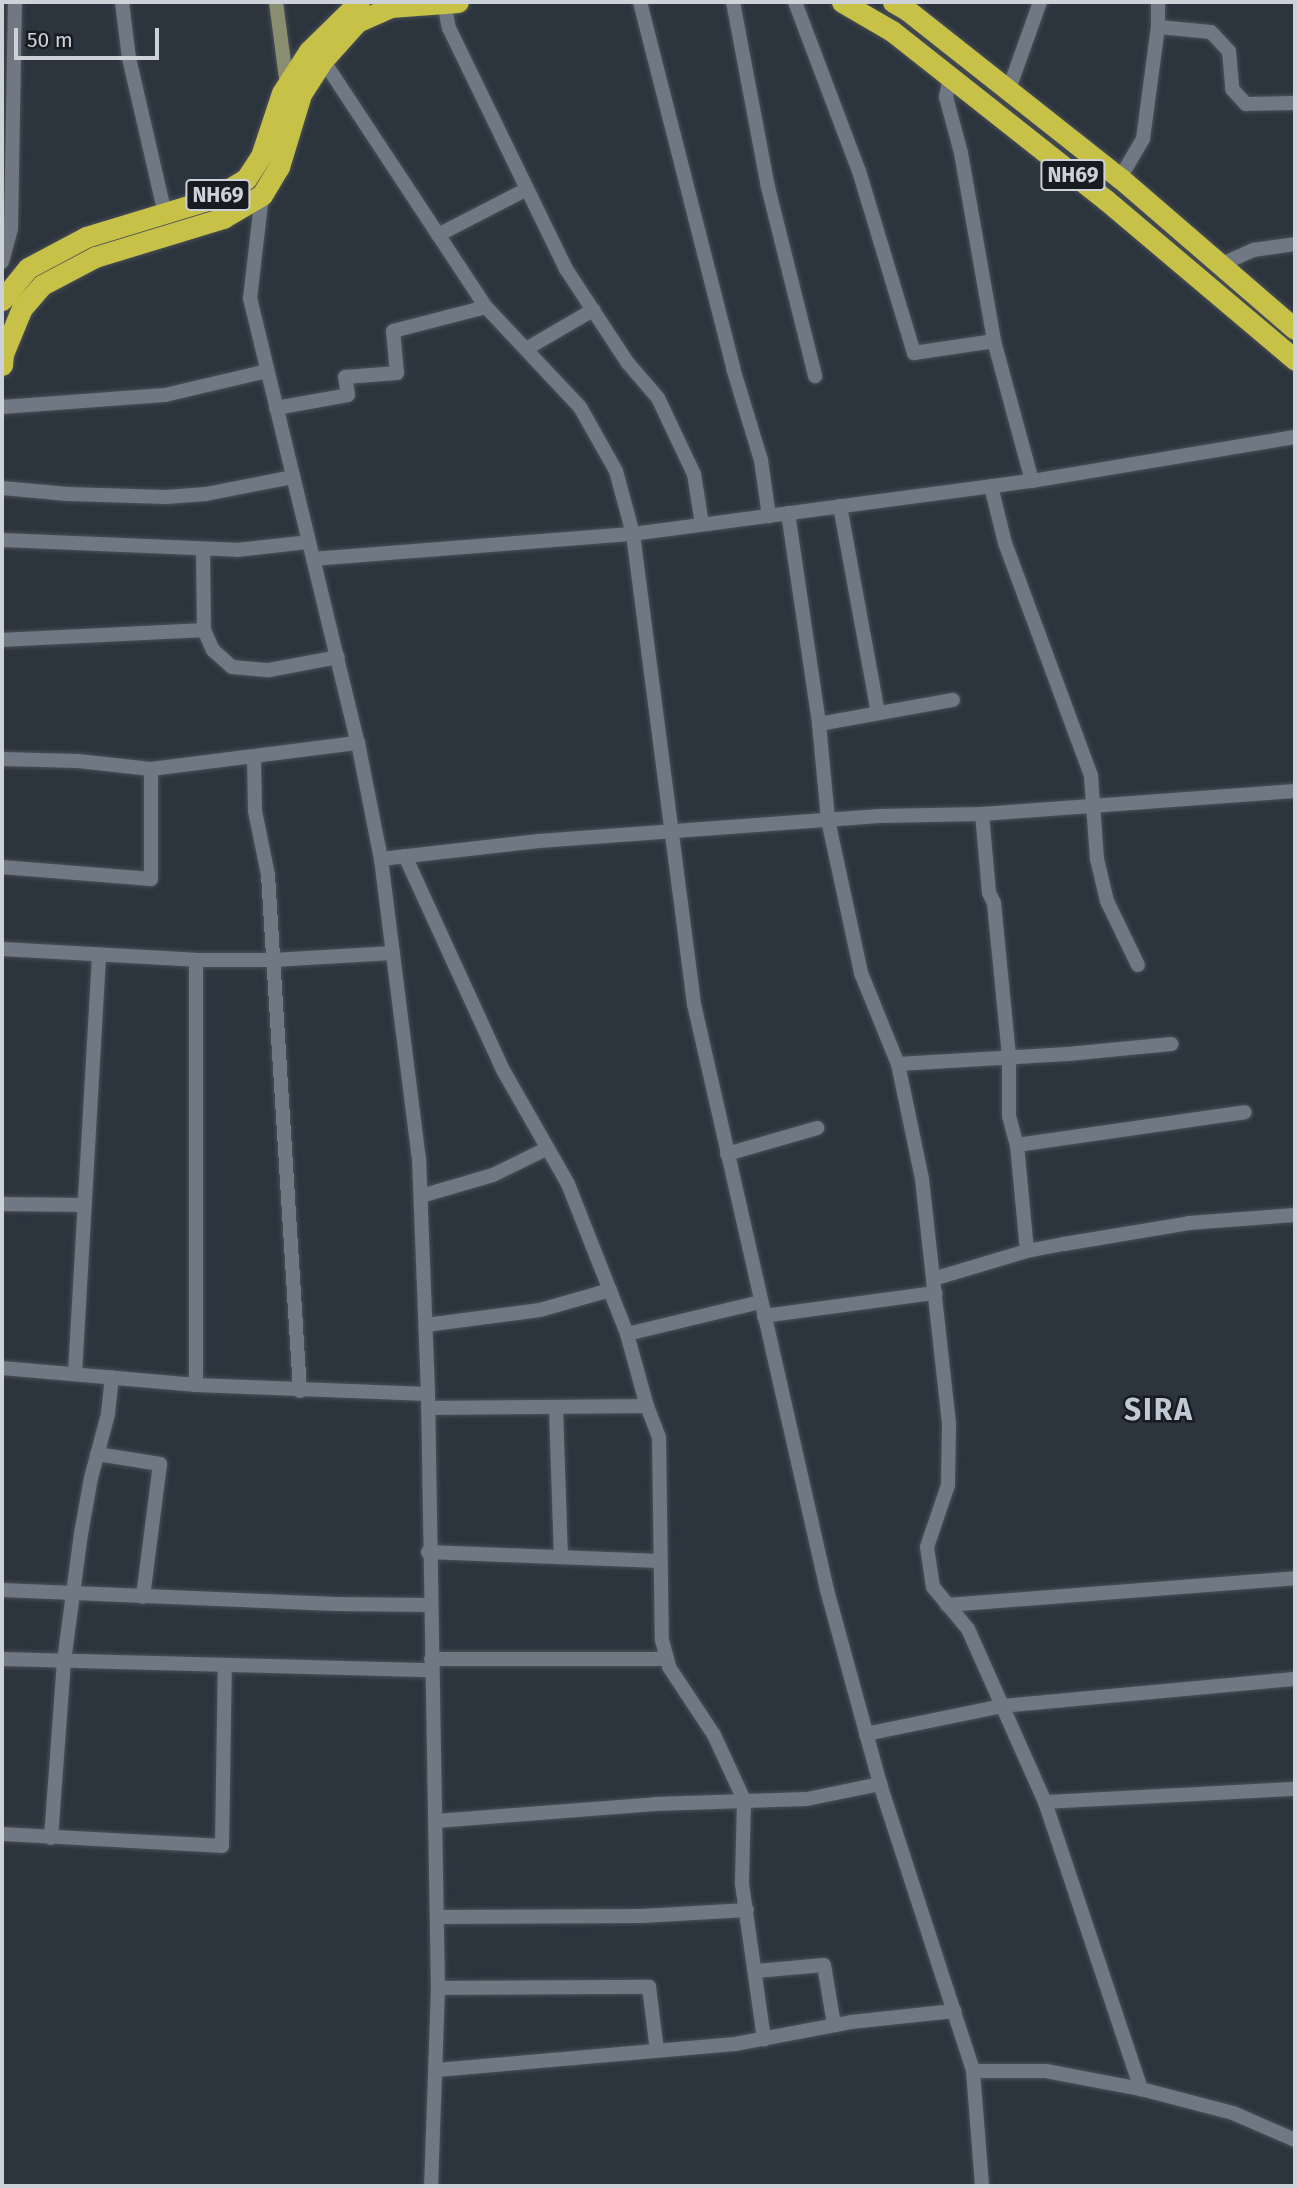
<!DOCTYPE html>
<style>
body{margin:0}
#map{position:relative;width:1297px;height:2188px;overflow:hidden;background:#2c343e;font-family:"Fira Sans",sans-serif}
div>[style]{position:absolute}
.roads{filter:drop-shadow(0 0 2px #494f56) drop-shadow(0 0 2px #494f56)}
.street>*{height:14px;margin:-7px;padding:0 7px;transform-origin:7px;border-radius:7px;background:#6f7883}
.secondary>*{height:14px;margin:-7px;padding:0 7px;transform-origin:7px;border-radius:7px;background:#8a8e71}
.highway>*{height:21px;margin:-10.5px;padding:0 10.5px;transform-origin:10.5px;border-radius:10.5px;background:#c8c148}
span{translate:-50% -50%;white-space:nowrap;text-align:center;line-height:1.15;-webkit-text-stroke:5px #181b20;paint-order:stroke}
.shield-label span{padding:2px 5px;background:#181b20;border:2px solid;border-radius:5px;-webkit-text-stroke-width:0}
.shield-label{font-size:21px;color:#cdd1d8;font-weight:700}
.district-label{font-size:30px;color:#c0cad6;font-weight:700;letter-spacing:2px}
.frame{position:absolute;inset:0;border:4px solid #cdd1d8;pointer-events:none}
.scale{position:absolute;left:14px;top:28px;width:145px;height:32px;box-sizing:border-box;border:4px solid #cdd1d8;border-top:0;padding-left:9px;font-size:21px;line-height:24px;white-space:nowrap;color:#cdd1d8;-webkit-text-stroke:5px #181b20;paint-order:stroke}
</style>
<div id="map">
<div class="roads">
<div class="street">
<i style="left:122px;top:2px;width:56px;rotate:82.9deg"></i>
<i style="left:129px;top:58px;width:160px;rotate:77deg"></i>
<i style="left:640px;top:2px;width:378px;rotate:75.7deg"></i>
<i style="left:733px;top:368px;width:96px;rotate:73.1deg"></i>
<i style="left:761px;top:460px;width:57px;rotate:81.9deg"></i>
<i style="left:733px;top:2px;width:188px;rotate:79.3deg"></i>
<i style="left:768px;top:187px;width:195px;rotate:76deg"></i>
<i style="left:795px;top:2px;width:181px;rotate:69.3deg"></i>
<i style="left:859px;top:171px;width:190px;rotate:73.2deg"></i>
<i style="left:914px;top:353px;width:81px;rotate:-8.5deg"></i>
<i style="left:444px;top:3px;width:25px;rotate:79deg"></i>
<i style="left:449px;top:28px;width:268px;rotate:64.1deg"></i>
<i style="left:566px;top:269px;width:111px;rotate:56.7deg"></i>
<i style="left:627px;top:362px;width:48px;rotate:49.3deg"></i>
<i style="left:658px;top:398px;width:84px;rotate:64.7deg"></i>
<i style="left:694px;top:474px;width:51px;rotate:80.9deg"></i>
<i style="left:1158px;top:27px;width:53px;rotate:5.4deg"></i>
<i style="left:1211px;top:32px;width:26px;rotate:47deg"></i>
<i style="left:1229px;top:51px;width:38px;rotate:85deg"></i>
<i style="left:1232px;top:89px;width:21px;rotate:47deg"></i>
<i style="left:1246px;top:104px;width:49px;rotate:-1.2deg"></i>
<i style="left:323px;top:60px;width:296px;rotate:56.6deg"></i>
<i style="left:486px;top:307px;width:137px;rotate:46.8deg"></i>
<i style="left:580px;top:407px;width:73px;rotate:60.6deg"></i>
<i style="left:616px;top:471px;width:65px;rotate:74.9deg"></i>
<i style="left:633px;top:534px;width:474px;rotate:82.6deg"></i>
<i style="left:694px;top:1004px;width:601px;rotate:77.21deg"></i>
<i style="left:827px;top:1590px;width:201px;rotate:74.7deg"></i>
<i style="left:880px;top:1784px;width:302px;rotate:72deg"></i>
<i style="left:973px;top:2071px;width:115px;rotate:85.5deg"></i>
<i style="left:950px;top:78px;width:19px;rotate:102deg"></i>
<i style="left:946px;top:97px;width:58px;rotate:75deg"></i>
<i style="left:961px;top:153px;width:191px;rotate:80deg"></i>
<i style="left:994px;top:341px;width:145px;rotate:74.8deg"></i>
<i style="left:1009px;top:89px;width:92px;rotate:-70.4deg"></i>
<i style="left:1120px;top:178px;width:45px;rotate:-59.5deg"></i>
<i style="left:1143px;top:139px;width:113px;rotate:-82.4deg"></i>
<i style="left:1158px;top:27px;width:25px;rotate:-90deg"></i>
<i style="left:262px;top:195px;width:104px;rotate:96.6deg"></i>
<i style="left:250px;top:298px;width:458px;rotate:76.4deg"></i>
<i style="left:358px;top:743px;width:118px;rotate:78.8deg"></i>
<i style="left:381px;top:859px;width:301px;rotate:82.8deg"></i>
<i style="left:419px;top:1158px;width:236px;rotate:87.8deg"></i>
<i style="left:428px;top:1394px;width:594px;rotate:89.04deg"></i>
<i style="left:438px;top:1988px;width:198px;rotate:92deg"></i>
<i style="left:438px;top:235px;width:100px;rotate:-27.3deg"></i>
<i style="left:2px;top:262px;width:34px;rotate:-75deg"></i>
<i style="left:11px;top:229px;width:227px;rotate:-89deg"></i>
<i style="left:1222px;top:264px;width:34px;rotate:-24deg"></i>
<i style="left:1253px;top:250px;width:42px;rotate:-8.1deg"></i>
<i style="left:526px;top:349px;width:78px;rotate:-30.2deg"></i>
<i style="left:2px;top:407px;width:163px;rotate:-4.2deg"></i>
<i style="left:165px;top:395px;width:105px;rotate:-13.2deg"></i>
<i style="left:276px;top:408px;width:73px;rotate:-10.2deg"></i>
<i style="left:348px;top:395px;width:18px;rotate:-99deg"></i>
<i style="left:345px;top:377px;width:52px;rotate:-4.4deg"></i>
<i style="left:397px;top:373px;width:42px;rotate:-95.4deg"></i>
<i style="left:393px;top:331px;width:96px;rotate:-14.5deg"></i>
<i style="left:991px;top:486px;width:59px;rotate:76.2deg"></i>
<i style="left:1005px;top:543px;width:248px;rotate:69.7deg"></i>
<i style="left:1091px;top:776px;width:83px;rotate:85.9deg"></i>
<i style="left:1097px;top:859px;width:43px;rotate:76.6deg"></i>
<i style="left:1107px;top:901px;width:71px;rotate:64.2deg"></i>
<i style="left:2px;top:488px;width:66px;rotate:5.2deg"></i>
<i style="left:68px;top:494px;width:98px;rotate:1.8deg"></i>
<i style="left:166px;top:497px;width:40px;rotate:-4.3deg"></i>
<i style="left:206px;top:494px;width:89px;rotate:-11.1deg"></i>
<i style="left:840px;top:506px;width:210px;rotate:79.6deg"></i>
<i style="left:788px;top:513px;width:213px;rotate:81.6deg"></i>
<i style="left:819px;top:724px;width:96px;rotate:84.6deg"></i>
<i style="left:828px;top:820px;width:157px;rotate:77.8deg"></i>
<i style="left:861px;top:973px;width:98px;rotate:67.9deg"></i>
<i style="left:898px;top:1064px;width:117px;rotate:78.2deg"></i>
<i style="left:922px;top:1179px;width:247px;rotate:83.7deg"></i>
<i style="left:949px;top:1425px;width:60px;rotate:91deg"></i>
<i style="left:948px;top:1485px;width:65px;rotate:108.7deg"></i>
<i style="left:927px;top:1547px;width:40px;rotate:81.5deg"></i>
<i style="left:933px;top:1587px;width:55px;rotate:50.2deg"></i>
<i style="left:968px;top:1629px;width:189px;rotate:66deg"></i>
<i style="left:1045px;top:1802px;width:303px;rotate:71.5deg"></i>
<i style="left:2px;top:540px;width:235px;rotate:2.4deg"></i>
<i style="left:237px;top:550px;width:71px;rotate:-6.4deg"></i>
<i style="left:203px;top:549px;width:81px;rotate:89.3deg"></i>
<i style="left:204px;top:630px;width:22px;rotate:66deg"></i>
<i style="left:213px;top:650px;width:25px;rotate:42deg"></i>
<i style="left:232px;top:667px;width:37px;rotate:5deg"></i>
<i style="left:269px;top:670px;width:70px;rotate:-10.7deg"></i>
<i style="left:313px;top:559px;width:321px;rotate:-4.5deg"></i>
<i style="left:633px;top:534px;width:403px;rotate:-7.6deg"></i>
<i style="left:1032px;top:481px;width:267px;rotate:-9.5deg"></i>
<i style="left:2px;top:640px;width:202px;rotate:-2.8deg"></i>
<i style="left:819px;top:724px;width:136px;rotate:-10.2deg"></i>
<i style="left:254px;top:758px;width:53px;rotate:88.9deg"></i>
<i style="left:255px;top:811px;width:65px;rotate:78.5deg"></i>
<i style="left:268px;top:875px;width:517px;rotate:86.45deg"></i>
<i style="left:2px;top:759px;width:76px;rotate:1.5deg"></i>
<i style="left:78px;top:761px;width:73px;rotate:6.3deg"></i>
<i style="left:151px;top:769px;width:209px;rotate:-7.2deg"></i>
<i style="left:982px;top:814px;width:79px;rotate:84.9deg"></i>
<i style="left:989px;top:893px;width:11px;rotate:63deg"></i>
<i style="left:994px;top:903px;width:155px;rotate:84.4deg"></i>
<i style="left:1009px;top:1057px;width:59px;rotate:90deg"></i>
<i style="left:1009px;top:1116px;width:30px;rotate:75deg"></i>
<i style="left:1017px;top:1145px;width:106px;rotate:84.6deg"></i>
<i style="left:405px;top:856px;width:235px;rotate:65.4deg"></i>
<i style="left:503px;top:1070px;width:131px;rotate:60.3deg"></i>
<i style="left:568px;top:1184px;width:161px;rotate:68.5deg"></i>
<i style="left:627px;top:1334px;width:75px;rotate:74.5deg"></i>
<i style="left:647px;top:1406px;width:33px;rotate:69deg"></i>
<i style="left:659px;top:1437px;width:203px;rotate:89.2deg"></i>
<i style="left:662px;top:1640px;width:28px;rotate:75deg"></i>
<i style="left:669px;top:1667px;width:82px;rotate:56.5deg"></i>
<i style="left:714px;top:1735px;width:72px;rotate:65.2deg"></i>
<i style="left:744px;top:1800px;width:84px;rotate:91.4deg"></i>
<i style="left:742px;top:1884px;width:157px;rotate:81.9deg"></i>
<i style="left:381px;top:859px;width:159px;rotate:-6.5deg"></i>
<i style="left:539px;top:841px;width:341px;rotate:-4.2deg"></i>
<i style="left:879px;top:816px;width:103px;rotate:-1.1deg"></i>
<i style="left:982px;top:814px;width:314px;rotate:-4.2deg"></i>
<i style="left:2px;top:867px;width:149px;rotate:4.6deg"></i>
<i style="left:151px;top:879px;width:110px;rotate:-90deg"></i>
<i style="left:2px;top:949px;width:194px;rotate:3.2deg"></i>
<i style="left:196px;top:960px;width:77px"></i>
<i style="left:273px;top:960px;width:120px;rotate:-3.3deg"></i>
<i style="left:898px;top:1064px;width:170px;rotate:-3.4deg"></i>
<i style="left:1068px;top:1054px;width:104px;rotate:-5.5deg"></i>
<i style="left:1017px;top:1145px;width:230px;rotate:-8.2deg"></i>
<i style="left:727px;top:1154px;width:94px;rotate:-16.1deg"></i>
<i style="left:421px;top:1196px;width:75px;rotate:-16.3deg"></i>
<i style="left:493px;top:1175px;width:59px;rotate:-26.1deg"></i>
<i style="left:2px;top:1204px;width:81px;rotate:0.7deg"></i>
<i style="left:933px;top:1279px;width:98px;rotate:-16.6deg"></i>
<i style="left:1027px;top:1251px;width:38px;rotate:-11deg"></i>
<i style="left:1064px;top:1244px;width:127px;rotate:-9.5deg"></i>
<i style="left:1189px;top:1223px;width:106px;rotate:-4.3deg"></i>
<i style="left:764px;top:1316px;width:173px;rotate:-7.7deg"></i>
<i style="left:426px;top:1325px;width:115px;rotate:-7.5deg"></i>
<i style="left:540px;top:1310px;width:73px;rotate:-15.9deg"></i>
<i style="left:627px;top:1334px;width:137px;rotate:-13.5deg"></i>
<i style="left:2px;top:1368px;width:195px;rotate:5deg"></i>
<i style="left:196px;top:1385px;width:232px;rotate:2.2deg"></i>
<i style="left:75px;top:1373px;width:419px;rotate:-86.7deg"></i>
<i style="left:196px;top:1385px;width:425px;rotate:-90deg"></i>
<i style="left:428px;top:1408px;width:219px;rotate:-0.5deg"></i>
<i style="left:556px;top:1408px;width:148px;rotate:88.1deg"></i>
<i style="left:97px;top:1454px;width:64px;rotate:9deg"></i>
<i style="left:160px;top:1464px;width:134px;rotate:97.3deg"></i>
<i style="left:428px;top:1552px;width:231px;rotate:2.2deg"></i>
<i style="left:2px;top:1590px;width:334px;rotate:2.4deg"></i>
<i style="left:336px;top:1604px;width:94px;rotate:0.6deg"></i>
<i style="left:947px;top:1605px;width:349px;rotate:-4.4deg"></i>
<i style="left:2px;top:1659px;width:429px;rotate:1.5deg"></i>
<i style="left:431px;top:1659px;width:236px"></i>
<i style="left:866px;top:1734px;width:139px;rotate:-11.6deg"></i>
<i style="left:1002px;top:1706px;width:294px;rotate:-5.3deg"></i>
<i style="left:1045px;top:1802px;width:250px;rotate:-3deg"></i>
<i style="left:436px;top:1821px;width:220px;rotate:-4.4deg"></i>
<i style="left:655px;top:1804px;width:152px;rotate:-1.9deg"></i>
<i style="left:807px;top:1799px;width:75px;rotate:-11.6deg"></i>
<i style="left:2px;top:1834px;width:220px;rotate:3.1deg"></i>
<i style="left:222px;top:1846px;width:181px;rotate:-89.1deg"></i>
<i style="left:51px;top:1838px;width:177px;rotate:-85.8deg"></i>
<i style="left:64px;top:1661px;width:128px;rotate:-82.4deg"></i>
<i style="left:81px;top:1534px;width:57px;rotate:-79.9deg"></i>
<i style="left:91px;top:1478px;width:66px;rotate:-75.1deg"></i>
<i style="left:108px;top:1414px;width:37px;rotate:-84deg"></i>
<i style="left:437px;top:1917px;width:205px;rotate:-0.3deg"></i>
<i style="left:642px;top:1916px;width:105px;rotate:-3.3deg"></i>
<i style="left:756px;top:1971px;width:68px;rotate:-5deg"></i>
<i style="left:824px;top:1965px;width:61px;rotate:80.5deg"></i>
<i style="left:438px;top:1988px;width:211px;rotate:-0.3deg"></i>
<i style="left:649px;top:1987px;width:64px;rotate:82.9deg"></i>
<i style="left:437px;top:2070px;width:299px;rotate:-5deg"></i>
<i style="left:735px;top:2044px;width:118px;rotate:-10.7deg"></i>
<i style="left:851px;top:2022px;width:104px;rotate:-6.1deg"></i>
<i style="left:973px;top:2071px;width:73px"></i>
<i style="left:1046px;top:2071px;width:97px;rotate:10.7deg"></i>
<i style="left:1141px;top:2089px;width:95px;rotate:14.6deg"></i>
<i style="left:1233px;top:2113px;width:68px;rotate:23.5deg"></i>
</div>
<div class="secondary">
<i style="left:276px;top:2px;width:85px;rotate:82.5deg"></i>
</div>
<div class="highway">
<i style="left:842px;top:2px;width:58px;rotate:30.1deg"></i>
<i style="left:892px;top:31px;width:273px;rotate:38.3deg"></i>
<i style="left:1106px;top:200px;width:248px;rotate:40.2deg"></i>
<i style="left:893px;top:2px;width:16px;rotate:30deg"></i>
<i style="left:907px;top:10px;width:271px;rotate:38.3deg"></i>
<i style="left:1120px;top:178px;width:231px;rotate:40.8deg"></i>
<i style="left:2px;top:300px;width:41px;rotate:-50.9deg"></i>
<i style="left:28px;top:268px;width:66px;rotate:-28.1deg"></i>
<i style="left:86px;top:237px;width:134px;rotate:-16.9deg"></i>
<i style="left:214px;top:198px;width:37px;rotate:-31deg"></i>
<i style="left:246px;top:179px;width:27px;rotate:-57deg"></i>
<i style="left:261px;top:156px;width:66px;rotate:-71.6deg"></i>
<i style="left:282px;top:93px;width:50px;rotate:-57.3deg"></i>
<i style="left:309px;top:51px;width:70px;rotate:-44.4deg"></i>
<i style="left:2px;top:365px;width:11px;rotate:-85deg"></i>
<i style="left:3px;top:354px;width:50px;rotate:-67.6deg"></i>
<i style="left:22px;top:308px;width:30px;rotate:-49deg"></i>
<i style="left:42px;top:285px;width:60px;rotate:-27.8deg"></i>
<i style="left:95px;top:257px;width:134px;rotate:-16.9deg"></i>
<i style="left:223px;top:218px;width:45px;rotate:-30.5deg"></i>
<i style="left:262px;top:195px;width:33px;rotate:-59deg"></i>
<i style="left:279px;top:167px;width:76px;rotate:-73.2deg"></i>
<i style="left:301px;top:94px;width:40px;rotate:-57.1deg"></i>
<i style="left:323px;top:60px;width:51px;rotate:-48.2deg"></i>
<i style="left:357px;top:22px;width:36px;rotate:-24deg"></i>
<i style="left:390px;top:7px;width:68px;rotate:-4.2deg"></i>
</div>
</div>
<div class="shield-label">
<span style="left:1073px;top:175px">NH69</span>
<span style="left:218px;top:195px">NH69</span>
</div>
<div class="district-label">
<span style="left:1159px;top:1410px">SIRA</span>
</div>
<div class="frame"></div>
<div class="scale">50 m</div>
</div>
